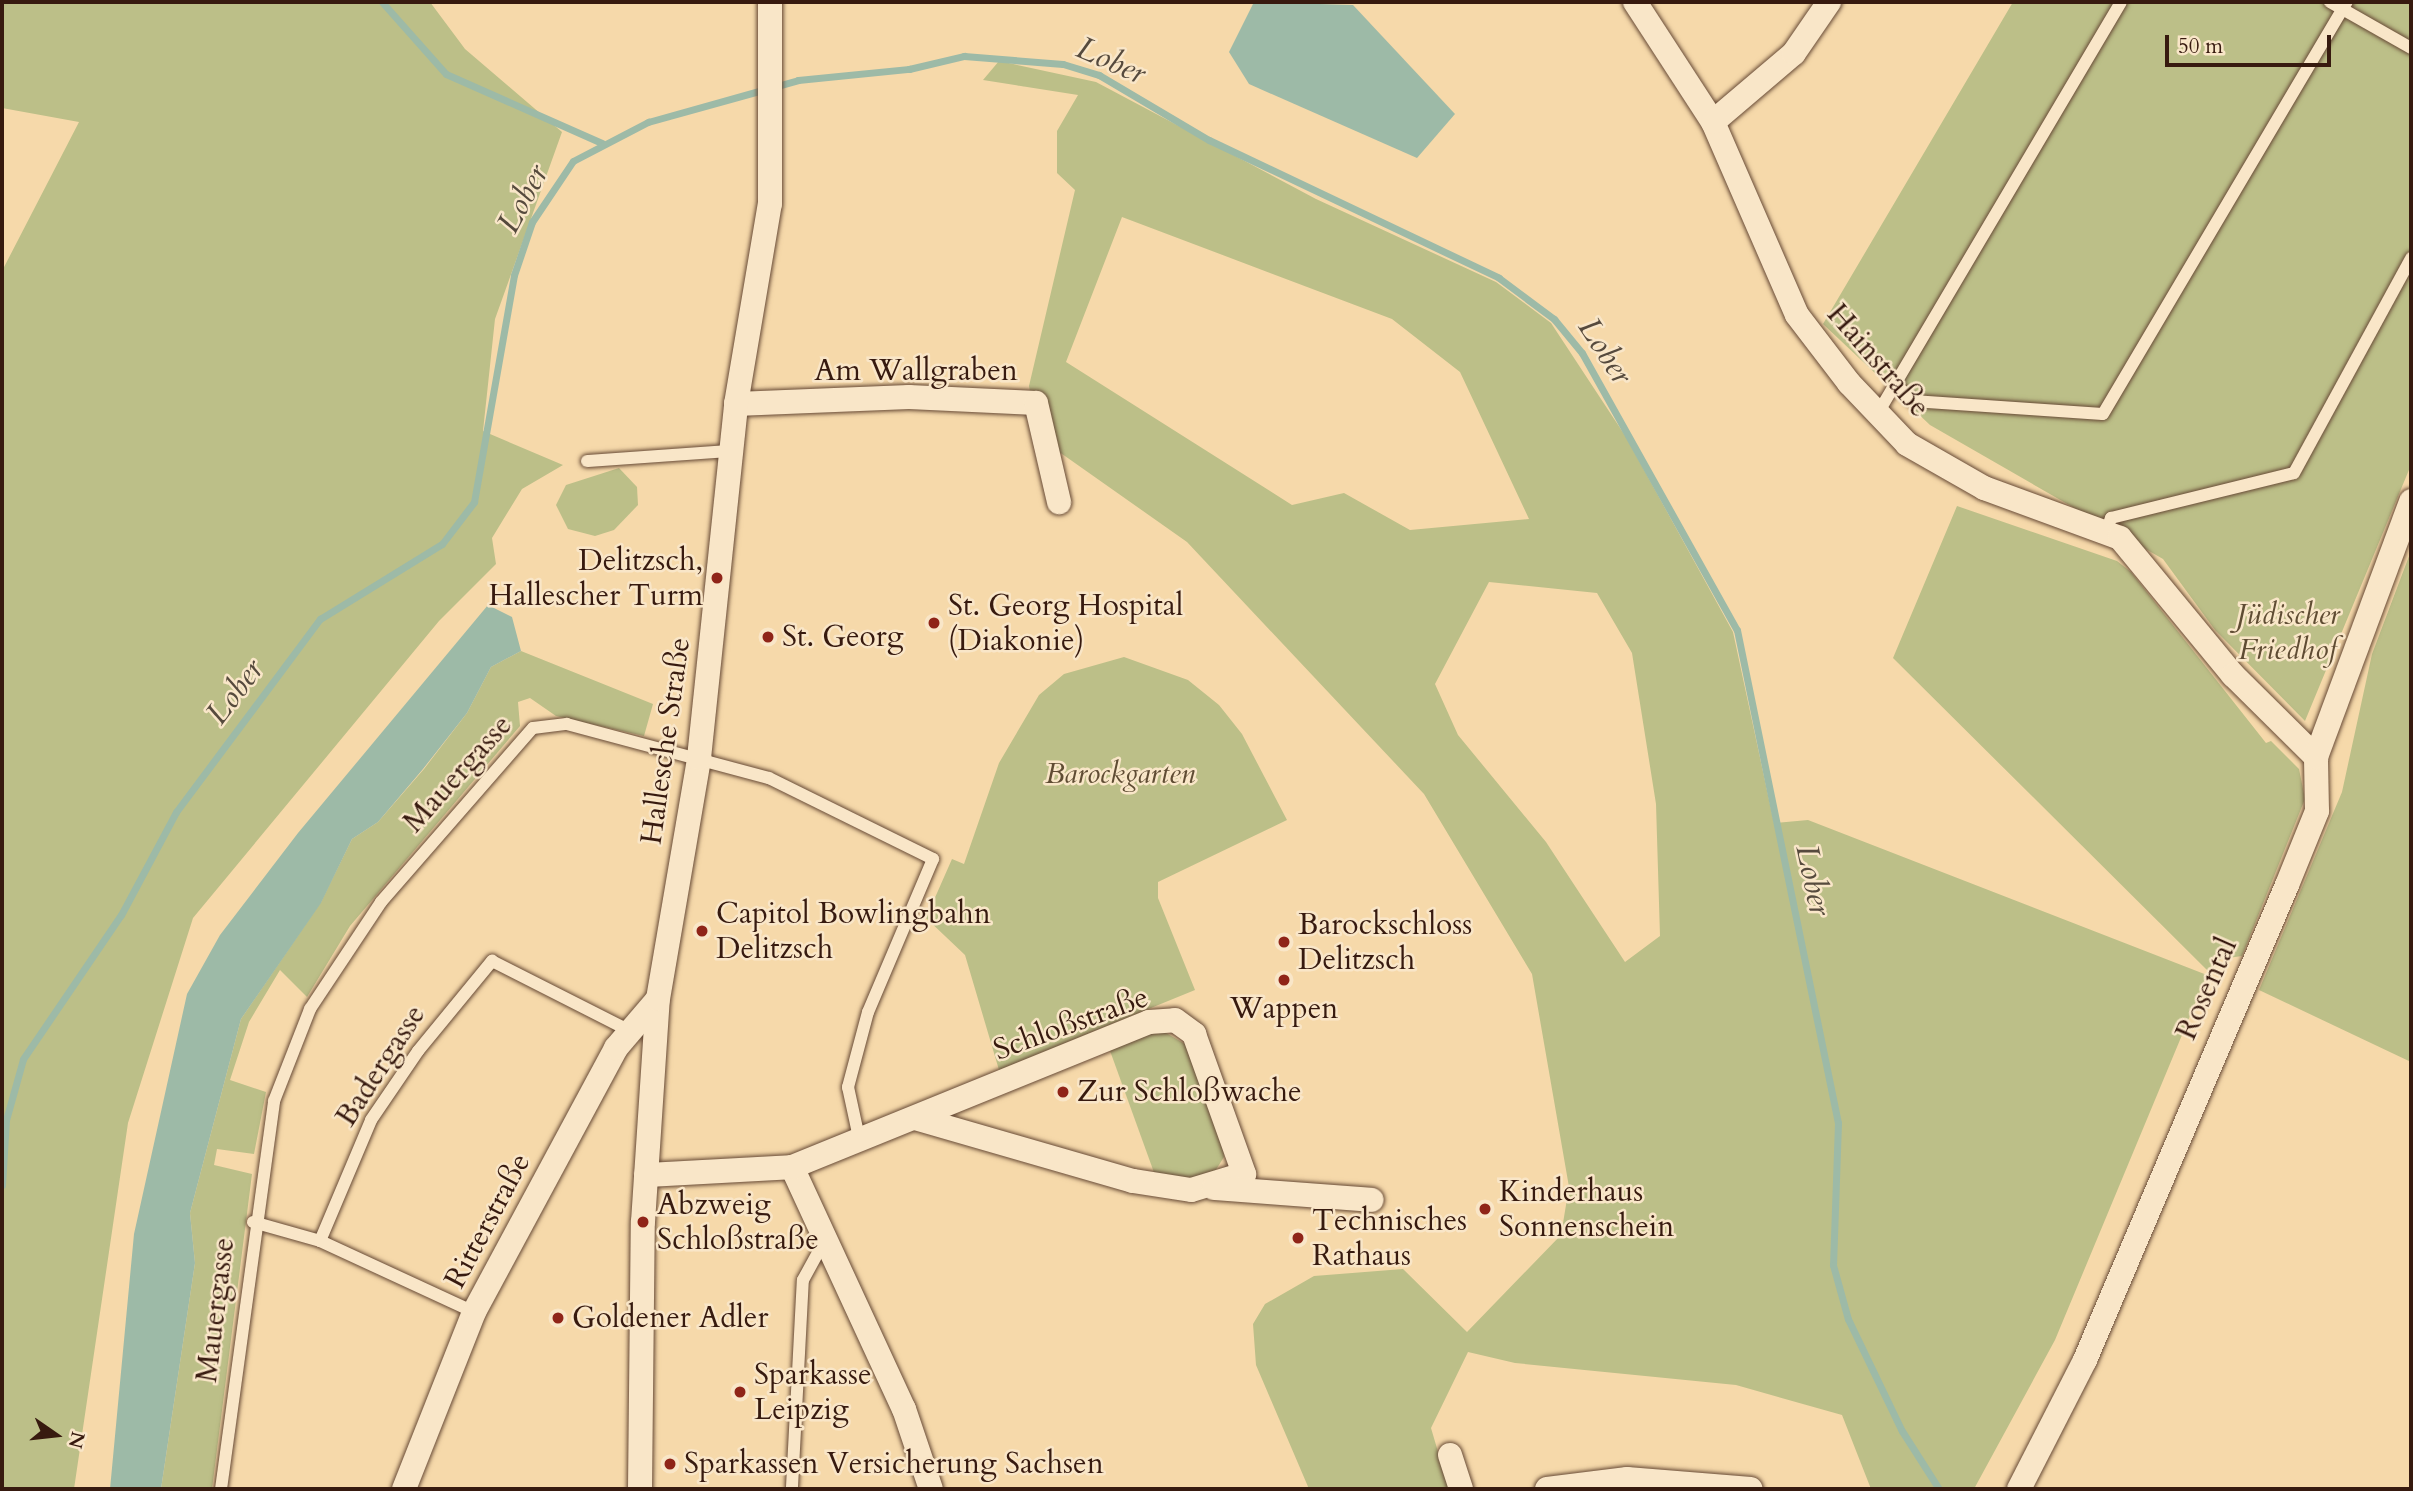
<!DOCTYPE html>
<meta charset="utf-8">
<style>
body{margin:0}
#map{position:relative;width:2413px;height:1491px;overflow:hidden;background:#f6d9aa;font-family:Cardo,serif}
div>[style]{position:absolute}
.green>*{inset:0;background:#bcbf88}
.water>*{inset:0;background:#9dbaa7}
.stream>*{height:7px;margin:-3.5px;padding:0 3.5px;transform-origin:3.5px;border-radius:3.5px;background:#9dbaa7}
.roads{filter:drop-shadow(0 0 2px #674a36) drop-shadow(0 0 2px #674a36)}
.service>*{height:12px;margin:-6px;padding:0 6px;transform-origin:6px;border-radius:6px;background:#f9e6c8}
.minor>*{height:24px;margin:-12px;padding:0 12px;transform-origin:12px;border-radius:12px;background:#f9e6c8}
.dots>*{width:19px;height:19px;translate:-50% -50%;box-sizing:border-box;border:4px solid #f9e6c8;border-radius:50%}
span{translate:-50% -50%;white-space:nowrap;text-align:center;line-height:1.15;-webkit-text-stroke:5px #f9e6c8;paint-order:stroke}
.street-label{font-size:30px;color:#371a0f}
.poi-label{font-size:30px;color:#371a0f}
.right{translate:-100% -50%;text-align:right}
.left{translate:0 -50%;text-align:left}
.park-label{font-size:30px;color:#5f4c33;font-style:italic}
.water-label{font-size:32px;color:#564a3d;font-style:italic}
.frame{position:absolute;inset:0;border:4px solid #371a0f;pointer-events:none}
.north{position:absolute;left:21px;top:1400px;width:70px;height:70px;-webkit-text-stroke:5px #f9e6c8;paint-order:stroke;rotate:104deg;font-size:19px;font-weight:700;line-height:28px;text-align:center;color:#371a0f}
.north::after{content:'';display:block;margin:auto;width:24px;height:32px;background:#371a0f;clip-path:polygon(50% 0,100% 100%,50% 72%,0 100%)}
.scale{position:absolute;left:2165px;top:35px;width:166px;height:32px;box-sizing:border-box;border:4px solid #371a0f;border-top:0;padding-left:9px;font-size:21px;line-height:24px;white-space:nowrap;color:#371a0f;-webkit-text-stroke:5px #f9e6c8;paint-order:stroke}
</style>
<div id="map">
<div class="green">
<i style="clip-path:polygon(2px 2px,430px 2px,465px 49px,562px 132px,495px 319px,483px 431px,563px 465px,522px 489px,492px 538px,496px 564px,439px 621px,193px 918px,128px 1123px,74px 1489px,2px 1489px,2px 271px,79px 122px,2px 108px)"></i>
<i style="clip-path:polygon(2013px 2px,2411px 2px,2411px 465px,2305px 721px,2215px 630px,2163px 559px,1930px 425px,1823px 324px)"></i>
<i style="clip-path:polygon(evenodd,999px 61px,1096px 82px,1316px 199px,1496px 282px,1551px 323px,1626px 437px,1733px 632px,1774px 823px,1808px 820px,2207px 975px,2055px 1340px,1974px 1489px,1871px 1489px,1842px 1415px,1736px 1385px,1515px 1363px,1468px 1352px,1431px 1428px,1449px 1489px,1309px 1489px,1256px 1365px,1253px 1324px,1265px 1304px,1314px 1276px,1403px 1269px,1467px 1332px,1561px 1235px,1569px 1187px,1532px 974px,1424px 794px,1187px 542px,1038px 437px,1029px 386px,1075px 190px,1057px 173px,1057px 131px,1078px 95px,983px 80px,999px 61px,1122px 217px,1392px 319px,1460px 372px,1529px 519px,1410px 530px,1344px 493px,1292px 505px,1066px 362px,1122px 217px,999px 61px,1489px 582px,1597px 593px,1632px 653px,1656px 804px,1660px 936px,1625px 962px,1546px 842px,1458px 735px,1435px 684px,1489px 582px)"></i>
<i style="clip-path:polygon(619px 468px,637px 487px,638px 505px,614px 530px,595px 536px,568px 529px,556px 505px,566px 485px)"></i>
<i style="clip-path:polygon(1957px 506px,2117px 561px,2131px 572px,2266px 743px,2271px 741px,2299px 769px,2305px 799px,2242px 956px,2221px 959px,2209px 972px,1893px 658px)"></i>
<i style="clip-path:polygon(2411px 551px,2411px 1062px,2259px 990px,2342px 792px,2372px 654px)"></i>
<i style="clip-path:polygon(521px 651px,653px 704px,644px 736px,556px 716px,530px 698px,518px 702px,520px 726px,350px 926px,307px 997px,280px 970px,249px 1022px,230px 1080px,266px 1092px,254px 1154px,217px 1149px,214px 1165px,252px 1174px,212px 1489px,161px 1489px,195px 1263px,190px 1213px,241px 1019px,321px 902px,352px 839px,378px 822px,424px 769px,467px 713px,491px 667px)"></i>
<i style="clip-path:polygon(1124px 657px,1188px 680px,1219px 705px,1242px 734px,1287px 820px,1158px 882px,1158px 898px,1195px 990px,999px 1070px,965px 955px,926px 918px,952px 859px,964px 864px,999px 763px,1039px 695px,1064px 674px)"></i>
<i style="clip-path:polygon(1161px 1030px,1185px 1044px,1223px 1144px,1224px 1157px,1210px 1179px,1156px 1178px,1109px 1048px)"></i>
</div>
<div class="water">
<i style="clip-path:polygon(1254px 2px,1353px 5px,1455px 114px,1417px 158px,1249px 84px,1229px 52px)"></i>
<i style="clip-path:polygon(488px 605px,512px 617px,521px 651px,491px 667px,467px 713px,423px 769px,378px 822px,352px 839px,321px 903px,241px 1019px,190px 1213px,195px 1263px,161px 1489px,110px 1489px,134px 1234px,187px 994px,220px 935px,298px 833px)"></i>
</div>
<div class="stream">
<i style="left:382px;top:2px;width:96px;rotate:48.4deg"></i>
<i style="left:446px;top:74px;width:171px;rotate:23.9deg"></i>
<i style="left:2px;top:1185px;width:65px;rotate:-86.5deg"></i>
<i style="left:6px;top:1120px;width:63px;rotate:-74.4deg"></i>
<i style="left:23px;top:1059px;width:174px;rotate:-55.8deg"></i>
<i style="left:121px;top:915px;width:117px;rotate:-61.9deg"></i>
<i style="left:176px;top:812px;width:241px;rotate:-53.3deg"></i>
<i style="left:320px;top:619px;width:143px;rotate:-31.6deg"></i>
<i style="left:442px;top:544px;width:53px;rotate:-52.7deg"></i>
<i style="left:474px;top:502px;width:230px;rotate:-80deg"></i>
<i style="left:514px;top:275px;width:56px;rotate:-71.2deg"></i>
<i style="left:532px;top:222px;width:73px;rotate:-56.1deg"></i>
<i style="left:573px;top:161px;width:85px;rotate:-27.5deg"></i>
<i style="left:648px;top:122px;width:156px;rotate:-15.6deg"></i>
<i style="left:798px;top:80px;width:112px;rotate:-5.7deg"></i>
<i style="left:909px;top:69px;width:57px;rotate:-13.3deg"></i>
<i style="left:964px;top:56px;width:99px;rotate:4.6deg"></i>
<i style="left:1063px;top:64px;width:38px;rotate:17deg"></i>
<i style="left:1099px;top:75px;width:128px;rotate:30.6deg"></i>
<i style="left:1209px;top:140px;width:321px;rotate:25.4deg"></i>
<i style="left:1499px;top:278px;width:69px;rotate:36.7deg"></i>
<i style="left:1554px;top:319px;width:44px;rotate:50.5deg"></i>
<i style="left:1582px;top:353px;width:317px;rotate:60.8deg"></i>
<i style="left:1737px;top:630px;width:503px;rotate:78.42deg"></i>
<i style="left:1838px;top:1123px;width:142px;rotate:92deg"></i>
<i style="left:1833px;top:1265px;width:56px;rotate:74.5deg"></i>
<i style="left:1848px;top:1319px;width:124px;rotate:64.3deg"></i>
<i style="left:1902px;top:1431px;width:69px;rotate:57.5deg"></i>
</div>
<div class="roads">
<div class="service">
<i style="left:2330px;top:2px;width:93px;rotate:29.6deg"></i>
<i style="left:1896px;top:385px;width:23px;rotate:43deg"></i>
<i style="left:1913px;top:401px;width:190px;rotate:3.9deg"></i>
<i style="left:2103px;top:414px;width:479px;rotate:-59.4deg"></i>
<i style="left:1878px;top:413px;width:477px;rotate:-59.4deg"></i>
<i style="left:587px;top:461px;width:143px;rotate:-4deg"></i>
<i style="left:2106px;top:533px;width:16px;rotate:-72deg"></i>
<i style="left:2111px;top:518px;width:188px;rotate:-13.8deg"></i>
<i style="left:2294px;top:473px;width:245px;rotate:-61.4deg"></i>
<i style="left:253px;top:1222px;width:70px;rotate:15.8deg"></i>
<i style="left:474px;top:1312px;width:170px;rotate:-155.2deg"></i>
<i style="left:320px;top:1241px;width:131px;rotate:-67.1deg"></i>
<i style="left:371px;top:1120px;width:83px;rotate:-55.7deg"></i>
<i style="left:418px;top:1051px;width:117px;rotate:-50.6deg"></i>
<i style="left:492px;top:961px;width:159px;rotate:26.9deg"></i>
<i style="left:792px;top:1487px;width:207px;rotate:-87deg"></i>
<i style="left:803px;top:1280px;width:48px;rotate:-61.3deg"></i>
<i style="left:221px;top:1489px;width:392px;rotate:-82.2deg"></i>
<i style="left:274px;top:1101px;width:99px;rotate:-68.6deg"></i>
<i style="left:310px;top:1009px;width:128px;rotate:-56.4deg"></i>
<i style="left:381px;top:902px;width:231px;rotate:-48.9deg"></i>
<i style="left:533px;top:728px;width:34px;rotate:-7deg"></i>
<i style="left:567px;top:724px;width:209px;rotate:15deg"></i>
<i style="left:769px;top:778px;width:183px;rotate:26.3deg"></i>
<i style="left:933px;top:859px;width:166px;rotate:113deg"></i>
<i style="left:868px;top:1012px;width:78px;rotate:104.9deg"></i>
<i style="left:848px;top:1087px;width:52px;rotate:77.8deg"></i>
</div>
<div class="minor">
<i style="left:1635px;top:2px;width:143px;rotate:57deg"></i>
<i style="left:1713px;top:122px;width:210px;rotate:66.5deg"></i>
<i style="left:1797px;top:315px;width:86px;rotate:52.6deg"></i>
<i style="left:1849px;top:383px;width:84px;rotate:46.4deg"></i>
<i style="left:1907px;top:444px;width:89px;rotate:29.7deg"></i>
<i style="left:1984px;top:488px;width:145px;rotate:20.2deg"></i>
<i style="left:2120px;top:538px;width:178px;rotate:50.5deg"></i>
<i style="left:2233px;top:675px;width:117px;rotate:44.7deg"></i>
<i style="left:1713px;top:122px;width:106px;rotate:-40.4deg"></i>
<i style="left:1794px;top:53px;width:62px;rotate:-55.5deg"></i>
<i style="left:736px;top:404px;width:173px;rotate:-2.3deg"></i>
<i style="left:909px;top:397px;width:127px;rotate:2.7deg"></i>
<i style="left:1036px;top:403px;width:102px;rotate:76.9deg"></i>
<i style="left:792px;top:1167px;width:267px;rotate:65.2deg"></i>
<i style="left:904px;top:1409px;width:84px;rotate:71.4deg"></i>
<i style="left:646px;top:1175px;width:146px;rotate:-3.1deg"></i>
<i style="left:792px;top:1167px;width:385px;rotate:-22.1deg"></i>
<i style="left:1149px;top:1022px;width:26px;rotate:-4deg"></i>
<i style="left:1175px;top:1020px;width:24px;rotate:36deg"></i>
<i style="left:1194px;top:1034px;width:149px;rotate:70.3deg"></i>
<i style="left:1244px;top:1174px;width:55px;rotate:163.2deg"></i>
<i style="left:1191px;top:1190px;width:59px;rotate:-171.2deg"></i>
<i style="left:1133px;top:1181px;width:227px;rotate:-163.9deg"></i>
<i style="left:1214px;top:1188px;width:158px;rotate:4.3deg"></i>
<i style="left:1450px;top:1455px;width:36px;rotate:72deg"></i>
<i style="left:404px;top:1489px;width:190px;rotate:-68.4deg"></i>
<i style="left:474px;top:1312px;width:300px;rotate:-61.7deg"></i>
<i style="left:616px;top:1048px;width:63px;rotate:-49.5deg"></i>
<i style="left:640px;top:1489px;width:267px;rotate:-89.4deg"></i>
<i style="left:643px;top:1222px;width:224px;rotate:-86.2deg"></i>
<i style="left:658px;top:999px;width:244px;rotate:-80.3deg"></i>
<i style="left:699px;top:758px;width:356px;rotate:-84deg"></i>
<i style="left:736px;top:404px;width:203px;rotate:-80.4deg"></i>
<i style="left:770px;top:204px;width:202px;rotate:-90deg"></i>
<i style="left:1547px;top:1489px;width:81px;rotate:-7.1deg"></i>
<i style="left:1627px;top:1479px;width:124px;rotate:4.6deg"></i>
<i style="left:2019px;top:1489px;width:145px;rotate:-62.9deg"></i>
<i style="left:2085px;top:1360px;width:516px;rotate:-66.96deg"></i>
<i style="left:2287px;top:885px;width:80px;rotate:-67.9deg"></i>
<i style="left:2317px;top:811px;width:54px;rotate:-91.1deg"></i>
<i style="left:2316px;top:757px;width:273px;rotate:-69.6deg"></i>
</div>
</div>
<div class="dots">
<i style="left:717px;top:578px;background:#8f2418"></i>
<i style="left:934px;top:623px;background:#8f2418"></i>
<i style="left:768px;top:637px;background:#8f2418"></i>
<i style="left:702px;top:931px;background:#8f2418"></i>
<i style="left:1284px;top:942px;background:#8f2418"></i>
<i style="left:1284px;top:980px;background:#8f2418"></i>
<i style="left:1063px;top:1092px;background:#8f2418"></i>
<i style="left:1485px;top:1209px;background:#8f2418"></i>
<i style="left:643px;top:1222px;background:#8f2418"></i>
<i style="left:1298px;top:1238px;background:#8f2418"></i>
<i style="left:558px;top:1318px;background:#8f2418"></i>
<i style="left:740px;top:1392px;background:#8f2418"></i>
<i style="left:670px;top:1464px;background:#8f2418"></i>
</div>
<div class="street-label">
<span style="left:1878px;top:361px;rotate:49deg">Hainstraße</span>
<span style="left:916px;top:371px">Am Wallgraben</span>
<span style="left:666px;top:741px;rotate:-82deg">Hallesche Straße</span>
<span style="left:458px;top:774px;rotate:-48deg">Mauergasse</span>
<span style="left:2207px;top:989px;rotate:-66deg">Rosental</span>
<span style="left:1071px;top:1024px;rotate:-20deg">Schloßstraße</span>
<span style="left:381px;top:1066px;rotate:-57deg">Badergasse</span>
<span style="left:488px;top:1221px;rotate:-62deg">Ritterstraße</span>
<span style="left:216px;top:1310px;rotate:-83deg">Mauergasse</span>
</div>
<div class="poi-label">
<span class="right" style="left:703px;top:578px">Delitzsch,<br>Hallescher Turm</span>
<span class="left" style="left:948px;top:623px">St. Georg Hospital<br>(Diakonie)</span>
<span class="left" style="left:782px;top:637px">St. Georg</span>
<span class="left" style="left:716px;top:931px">Capitol Bowlingbahn<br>Delitzsch</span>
<span class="left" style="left:1298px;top:942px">Barockschloss<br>Delitzsch</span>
<span style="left:1284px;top:1009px">Wappen</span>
<span class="left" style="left:1077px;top:1092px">Zur Schloßwache</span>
<span class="left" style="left:1499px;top:1209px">Kinderhaus<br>Sonnenschein</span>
<span class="left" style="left:657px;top:1222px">Abzweig<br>Schloßstraße</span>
<span class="left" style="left:1312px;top:1238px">Technisches<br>Rathaus</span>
<span class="left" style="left:572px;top:1318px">Goldener Adler</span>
<span class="left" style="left:754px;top:1392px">Sparkasse<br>Leipzig</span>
<span class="left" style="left:684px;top:1464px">Sparkassen Versicherung Sachsen</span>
</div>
<div class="park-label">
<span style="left:2288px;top:632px">Jüdischer<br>Friedhof</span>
<span style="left:1120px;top:774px">Barockgarten</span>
</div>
<div class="water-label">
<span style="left:1111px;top:61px;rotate:24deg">Lober</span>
<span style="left:523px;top:199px;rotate:-62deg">Lober</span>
<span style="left:1605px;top:351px;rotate:57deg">Lober</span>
<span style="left:235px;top:692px;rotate:-53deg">Lober</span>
<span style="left:1813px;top:880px;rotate:78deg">Lober</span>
</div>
<div class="frame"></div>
<div class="north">N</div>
<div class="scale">50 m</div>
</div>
